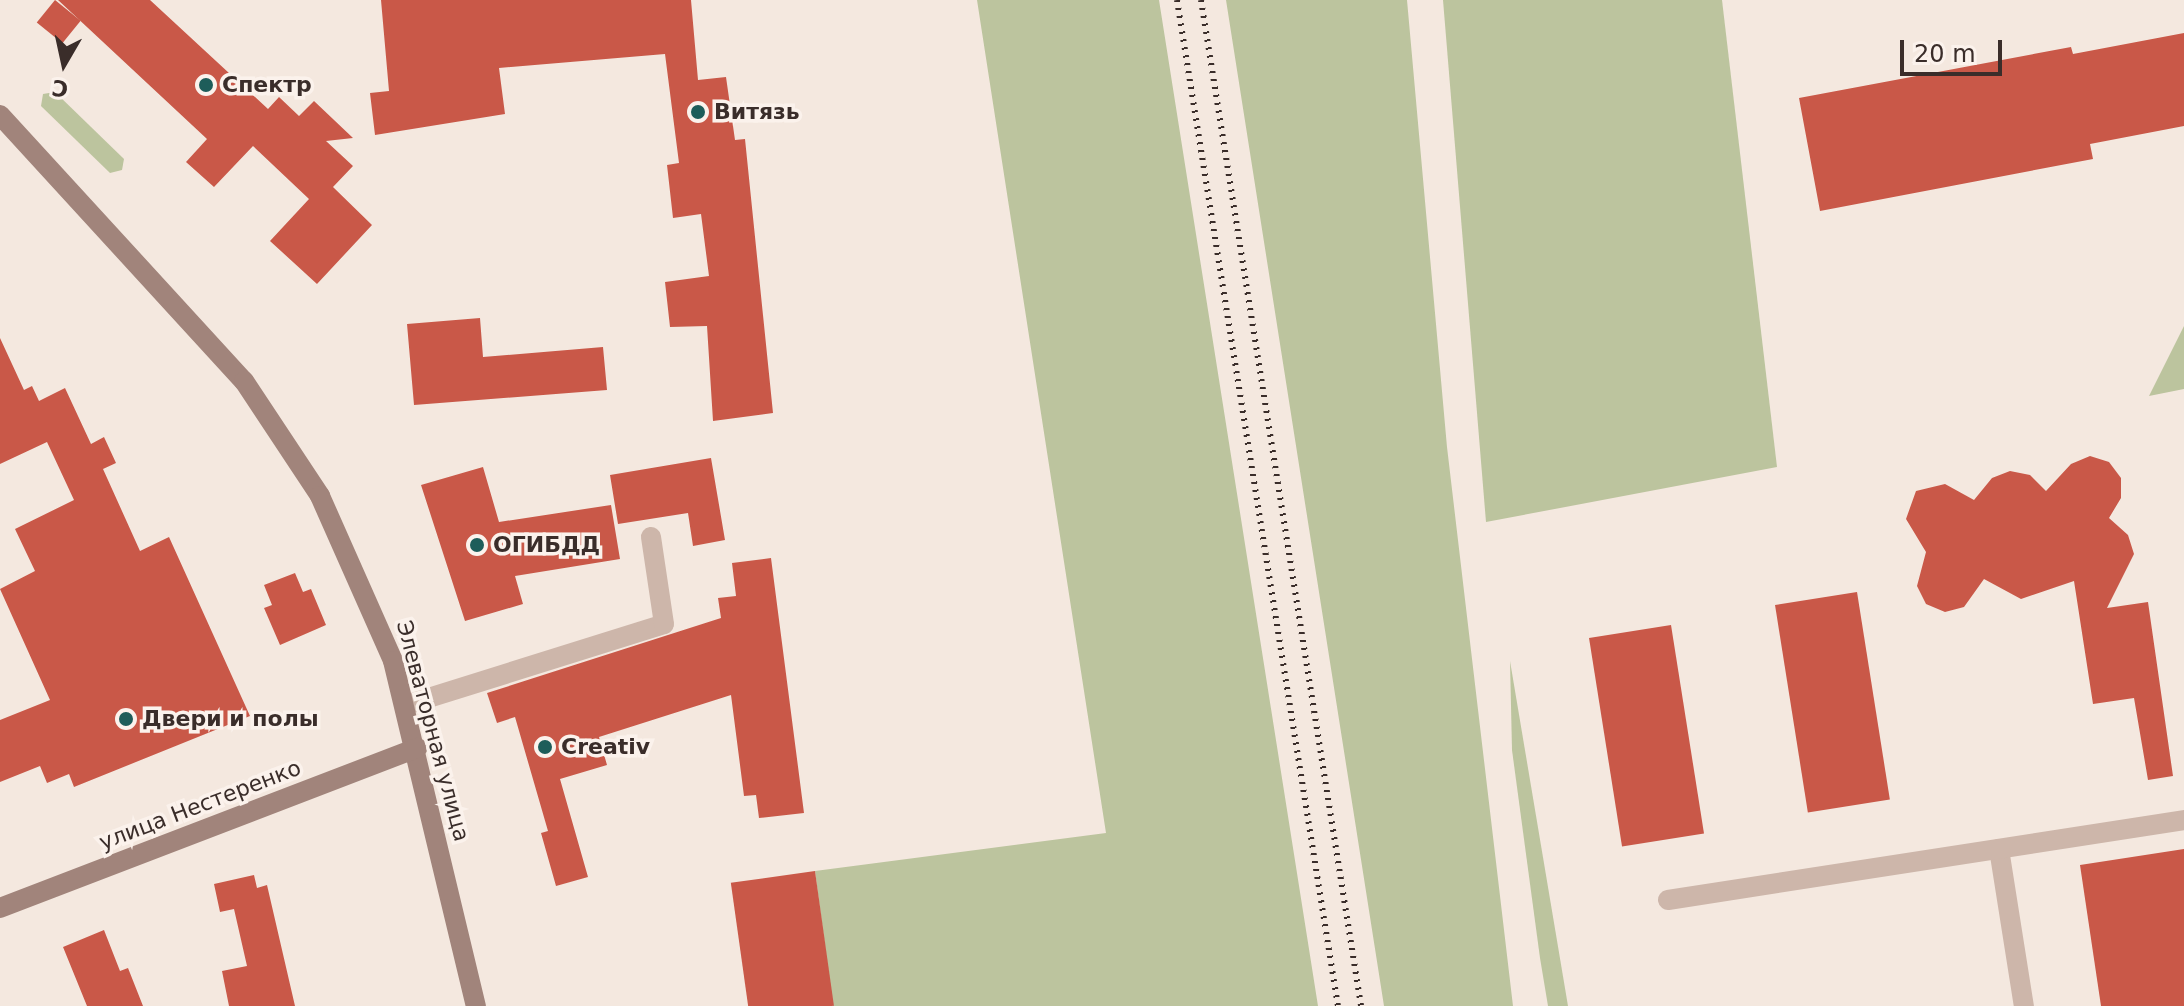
<!DOCTYPE html>
<meta charset="utf-8">
<style>
body{margin:0}
#map{position:relative;width:2184px;height:1006px;overflow:hidden;background:#f4e8df;font-family:"DejaVu Sans",sans-serif}
div>[style]{position:absolute}
.green>*{inset:0;background:#bcc49e}
.building>*{inset:0;background:#c95848;transform-origin:0 0}
.lane>*{height:20px;margin:-10px;padding:0 10px;transform-origin:10px;border-radius:10px;background:#cdb6aa}
.secondary>*{height:20px;margin:-10px;padding:0 10px;transform-origin:10px;border-radius:10px;background:#a1847b}
.rail>*{height:6px;margin-top:-3px;transform-origin:0;background:repeating-linear-gradient(90deg,#3a2d2a 0 2px,transparent 0 8px)}
.dots>*{width:22px;height:22px;translate:-50% -50%;box-sizing:border-box;border:4px solid #fbf2ec;border-radius:50%}
span{translate:-50% -50%;white-space:nowrap;text-align:center;line-height:1.15;-webkit-text-stroke:7px #fbf2ec;paint-order:stroke}
.poi-label{font-size:22px;color:#3a2d2a;font-weight:700}
.left{translate:0 -50%;text-align:left}
.street-label{font-size:22px;color:#3a2d2a}
.north{position:absolute;left:24px;top:24px;width:80px;height:80px;-webkit-text-stroke:6px #fbf2ec;paint-order:stroke;rotate:189deg;font-size:22px;font-weight:700;line-height:32px;text-align:center;color:#3a2d2a}
.north::after{content:'';display:block;margin:auto;width:28px;height:36px;background:#3a2d2a;clip-path:polygon(50% 0,100% 100%,50% 72%,0 100%)}
.scale{position:absolute;left:1900px;top:40px;width:102px;height:36px;box-sizing:border-box;border:4px solid #3a2d2a;border-top:0;padding-left:10px;font-size:24px;line-height:28px;white-space:nowrap;color:#3a2d2a;-webkit-text-stroke:6px #fbf2ec;paint-order:stroke}
</style>
<div id="map">
<div class="green">
<i style="clip-path:polygon(977px 0,1159px 0,1318px 1006px,833px 1006px,815px 871px,1106px 833px)"></i>
<i style="clip-path:polygon(1226px 0,1407px 0,1447px 447px,1513px 1006px,1384px 1006px)"></i>
<i style="clip-path:polygon(1443px 0,1722px 0,1777px 467px,1486px 522px)"></i>
<i style="clip-path:polygon(55px 92px,124px 159px,122px 170px,110px 173px,41px 106px,43px 94px)"></i>
<i style="clip-path:polygon(2184px 326px,2184px 389px,2149px 396px)"></i>
<i style="clip-path:polygon(1510px 661px,1568px 1006px,1548px 1006px,1540px 958px,1512px 750px)"></i>
</div>
<div class="building">
<i style="left:55px;top:0;width:33px;height:29px;rotate:39deg"></i>
<i style="clip-path:polygon(58px 0,150px 0,268px 109px,279px 97px,299px 116px,314px 101px,353px 138px,326px 141px,353px 166px,333px 187px,372px 225px,317px 284px,270px 241px,309px 199px,253px 146px,214px 187px,186px 162px,207px 139px)"></i>
<i style="clip-path:polygon(381px 0,691px 0,698px 80px,726px 77px,735px 140px,745px 139px,773px 413px,713px 421px,707px 326px,670px 327px,665px 282px,709px 276px,701px 214px,673px 218px,667px 165px,679px 163px,665px 54px,499px 68px,505px 114px,375px 135px,370px 93px,389px 91px)"></i>
<i style="clip-path:polygon(2184px 33px,2184px 126px,2090px 144px,2093px 159px,1820px 211px,1799px 98px,2071px 47px,2073px 54px)"></i>
<i style="clip-path:polygon(480px 318px,483px 357px,603px 347px,607px 390px,414px 405px,407px 324px)"></i>
<i style="clip-path:polygon(0 338px,24px 390px,32px 386px,39px 401px,65px 388px,91px 444px,104px 437px,116px 463px,103px 469px,140px 551px,169px 537px,250px 716px,74px 787px,69px 774px,47px 783px,40px 766px,0 782px,0 720px,50px 700px,0 589px,35px 571px,15px 529px,74px 500px,47px 442px,0 464px)"></i>
<i style="clip-path:polygon(2090px 456px,2109px 462px,2121px 478px,2121px 498px,2109px 518px,2128px 535px,2134px 554px,2107px 608px,2148px 602px,2173px 776px,2148px 780px,2134px 698px,2093px 704px,2074px 581px,2021px 599px,1984px 579px,1964px 607px,1945px 612px,1926px 604px,1917px 586px,1926px 552px,1906px 519px,1916px 491px,1945px 484px,1974px 500px,1992px 478px,2010px 471px,2030px 475px,2046px 491px,2071px 464px)"></i>
<i style="clip-path:polygon(711px 458px,725px 540px,693px 546px,688px 513px,618px 524px,610px 475px)"></i>
<i style="clip-path:polygon(483px 467px,499px 522px,611px 505px,620px 559px,515px 576px,523px 604px,465px 621px,421px 485px)"></i>
<i style="clip-path:polygon(771px 558px,804px 813px,759px 818px,756px 795px,744px 796px,731px 695px,599px 737px,607px 765px,560px 779px,588px 877px,556px 886px,541px 833px,548px 831px,515px 717px,497px 723px,487px 693px,721px 618px,718px 598px,736px 596px,732px 563px)"></i>
<i style="clip-path:polygon(295px 573px,303px 592px,311px 589px,326px 625px,280px 645px,264px 608px,272px 605px,264px 585px)"></i>
<i style="left:1857px;top:592px;width:210px;height:83px;rotate:81deg"></i>
<i style="left:1671px;top:625px;width:211px;height:83px;rotate:81deg"></i>
<i style="clip-path:polygon(2184px 849px,2184px 1006px,2101px 1006px,2080px 865px)"></i>
<i style="left:815px;top:871px;width:136px;height:85px;rotate:82deg"></i>
<i style="clip-path:polygon(254px 875px,257px 888px,267px 885px,295px 1006px,229px 1006px,222px 971px,247px 966px,234px 909px,220px 912px,214px 884px)"></i>
<i style="clip-path:polygon(104px 930px,120px 971px,128px 968px,143px 1006px,87px 1006px,63px 947px)"></i>
</div>
<div class="lane">
<i style="left:406px;top:705px;width:270px;rotate:-17.4deg"></i>
<i style="left:664px;top:624px;width:88px;rotate:-98.5deg"></i>
<i style="left:1999px;top:849px;width:159px;rotate:81deg"></i>
<i style="left:1668px;top:900px;width:522px;rotate:-8.81deg"></i>
</div>
<div class="secondary">
<i style="left:0;top:115px;width:361px;rotate:47.5deg"></i>
<i style="left:244px;top:381px;width:138px;rotate:56.5deg"></i>
<i style="left:320px;top:496px;width:180px;rotate:66.1deg"></i>
<i style="left:393px;top:661px;width:355px;rotate:76.5deg"></i>
<i style="left:0;top:908px;width:447px;rotate:-21deg"></i>
</div>
<div class="rail">
<i style="left:1177px;top:0;width:1019px;rotate:80.91deg"></i>
<i style="left:1201px;top:0;width:1019px;rotate:80.96deg"></i>
</div>
<div class="dots">
<i style="left:206px;top:85px;background:#1e5d5a"></i>
<i style="left:698px;top:112px;background:#1e5d5a"></i>
<i style="left:477px;top:545px;background:#1e5d5a"></i>
<i style="left:126px;top:719px;background:#1e5d5a"></i>
<i style="left:545px;top:747px;background:#1e5d5a"></i>
</div>
<div class="poi-label">
<span class="left" style="left:222px;top:85px">Спектр</span>
<span class="left" style="left:714px;top:112px">Витязь</span>
<span class="left" style="left:493px;top:545px">ОГИБДД</span>
<span class="left" style="left:142px;top:719px">Двери и полы</span>
<span class="left" style="left:561px;top:747px">Creativ</span>
</div>
<div class="street-label">
<span style="left:433px;top:731px;rotate:75deg">Элеваторная улица</span>
<span style="left:200px;top:805px;rotate:-21deg">улица Нестеренко</span>
</div>
<div class="north">С</div>
<div class="scale">20 m</div>
</div>
